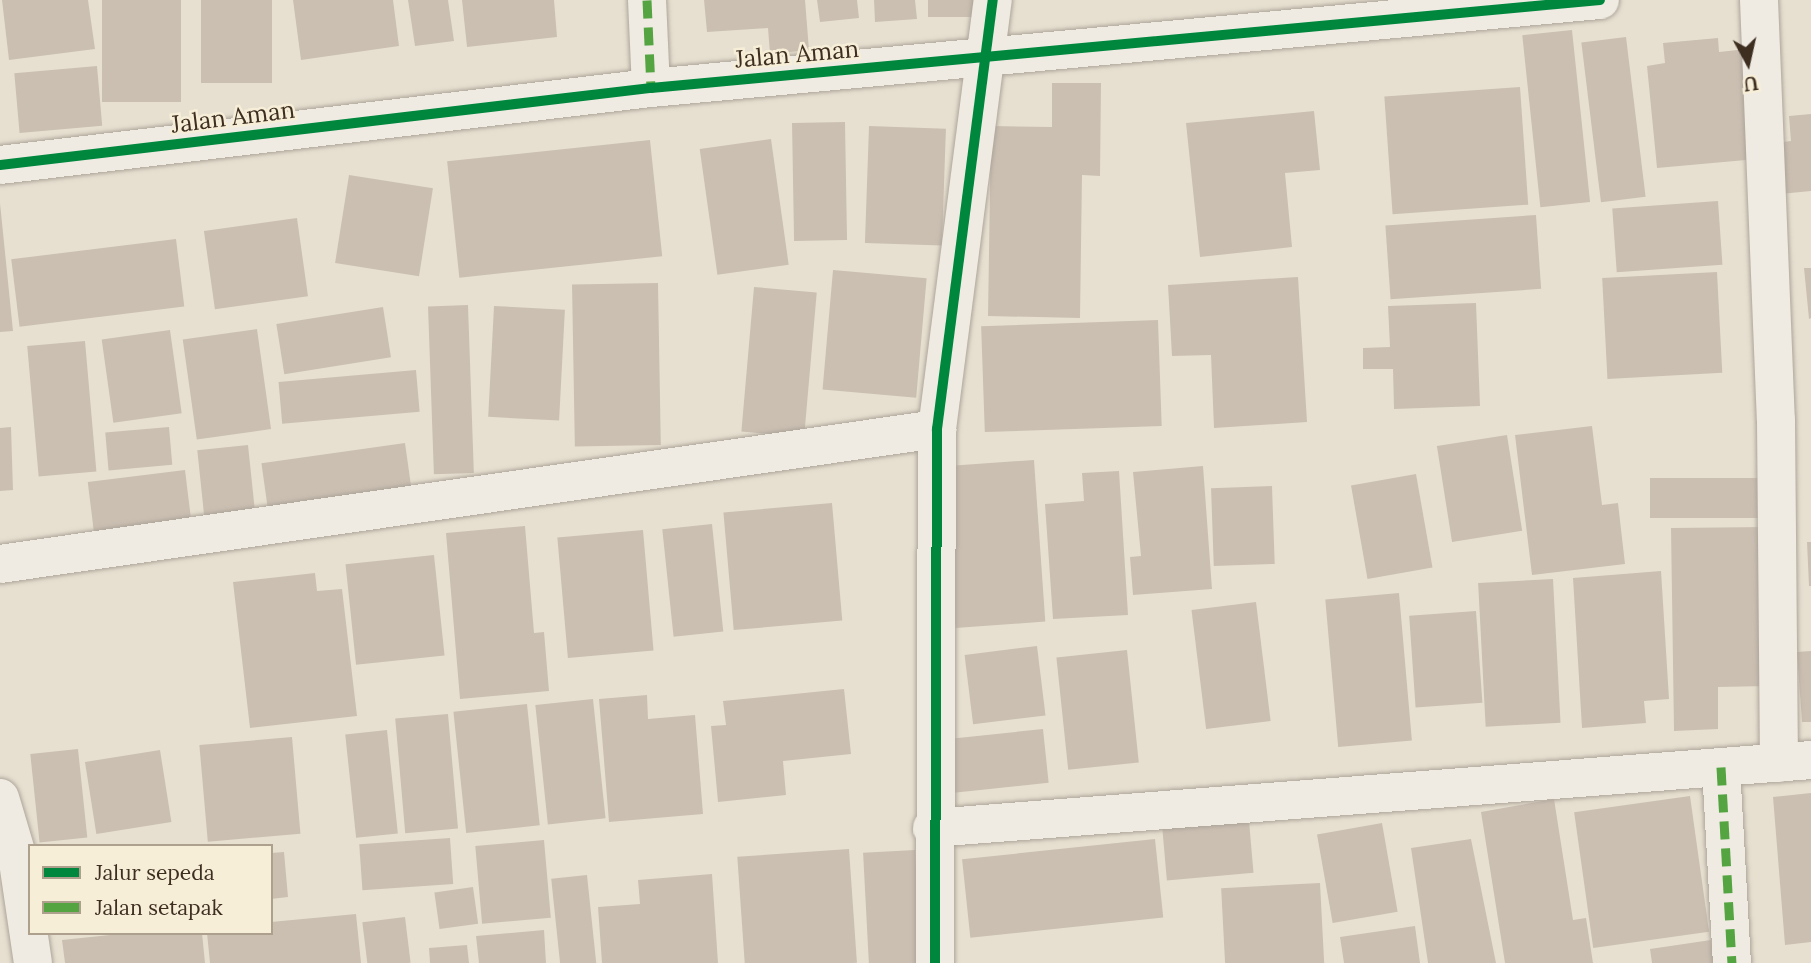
<!DOCTYPE html>
<style>
body{margin:0}
#map{position:relative;width:1811px;height:963px;overflow:hidden;background:#e7e0d1;font-family:Lora,serif}
div>[style]{position:absolute}
.building>*{inset:0;background:#cbbfb2;transform-origin:0 0}
.roads{filter:drop-shadow(0 0 2px #ada599) drop-shadow(0 0 2px #ada599)}
.minor>*{height:38px;margin:-19px;padding:0 19px;transform-origin:19px;border-radius:19px;background:#efebe3}
.quiet>*{height:9px;margin-top:-4.5px;transform-origin:0;background:repeating-linear-gradient(90deg,#54a441 0 18px,transparent 0 27px)}
.cycleway>*{height:10px;margin:-5px;padding:0 5px;transform-origin:5px;border-radius:5px;background:#00873e}
span{translate:-50% -50%;white-space:nowrap;text-align:center;line-height:1.15;-webkit-text-stroke:5px #f7eed8;paint-order:stroke}
.street-label{font-size:24px;color:#3d2e20}
.legend{position:absolute;left:28px;top:844px;width:245px;height:91px;box-sizing:border-box;background:#f7eed8;border:2px solid #ada18e;margin:0;padding:9px 12px;list-style:none;font-size:21px;color:#3d2e20}
.legend li{display:flex;align-items:center;gap:14px;height:35px}
.legend b{width:35px;border:2px solid #ada18e}
.north{position:absolute;left:1713px;top:28px;width:70px;height:70px;-webkit-text-stroke:5px #f7eed8;paint-order:stroke;rotate:172deg;font-size:19px;font-weight:700;line-height:28px;text-align:center;color:#3d2e20}
.north::after{content:'';display:block;margin:auto;width:24px;height:32px;background:#3d2e20;clip-path:polygon(50% 0,100% 100%,50% 72%,0 100%)}
</style>
<div id="map">
<div class="building">
<i style="clip-path:polygon(2px 0,88px 0,95px 49px,9px 60px)"></i>
<i style="left:102px;top:0;width:79px;height:102px"></i>
<i style="left:201px;top:0;width:71px;height:83px"></i>
<i style="clip-path:polygon(293px 0,393px 0,399px 46px,301px 60px)"></i>
<i style="clip-path:polygon(408px 0,448px 0,454px 41px,415px 46px)"></i>
<i style="clip-path:polygon(462px 0,554px 0,557px 37px,467px 47px)"></i>
<i style="clip-path:polygon(704px 0,805px 0,809px 50px,770px 54px,768px 28px,707px 32px)"></i>
<i style="clip-path:polygon(817px 0,857px 0,859px 18px,820px 22px)"></i>
<i style="clip-path:polygon(874px 0,915px 0,917px 19px,875px 22px)"></i>
<i style="left:928px;top:0;width:48px;height:17px"></i>
<i style="left:1572px;top:30px;width:173px;height:50px;rotate:84deg"></i>
<i style="left:1626px;top:37px;width:161px;height:45px;rotate:83deg"></i>
<i style="clip-path:polygon(1718px 38px,1719px 52px,1747px 49px,1757px 159px,1657px 168px,1647px 66px,1665px 63px,1663px 43px)"></i>
<i style="left:97px;top:66px;width:60px;height:83px;rotate:85deg"></i>
<i style="clip-path:polygon(1052px 83px,1101px 83px,1100px 176px,1082px 175px,1080px 318px,988px 316px,991px 126px,1052px 127px)"></i>
<i style="left:1520px;top:87px;width:118px;height:136px;rotate:86deg"></i>
<i style="clip-path:polygon(1314px 111px,1320px 170px,1285px 173px,1292px 247px,1200px 257px,1186px 123px)"></i>
<i style="clip-path:polygon(1811px 114px,1811px 191px,1780px 194px,1777px 143px,1791px 141px,1789px 116px)"></i>
<i style="left:845px;top:122px;width:118px;height:53px;rotate:89deg"></i>
<i style="left:869px;top:126px;width:77px;height:117px;rotate:2deg"></i>
<i style="left:771px;top:139px;width:127px;height:72px;rotate:82deg"></i>
<i style="left:650px;top:140px;width:117px;height:204px;rotate:84deg"></i>
<i style="left:349px;top:175px;width:85px;height:89px;rotate:9deg"></i>
<i style="left:1718px;top:201px;width:64px;height:106px;rotate:86deg"></i>
<i style="clip-path:polygon(0 203px,13px 331px,0 332px)"></i>
<i style="left:1536px;top:215px;width:74px;height:151px;rotate:86deg"></i>
<i style="left:297px;top:218px;width:79px;height:94px;rotate:82deg"></i>
<i style="left:176px;top:239px;width:68px;height:166px;rotate:83deg"></i>
<i style="clip-path:polygon(1804px 268px,1811px 268px,1811px 318px,1809px 319px)"></i>
<i style="left:833px;top:270px;width:94px;height:120px;rotate:5deg"></i>
<i style="left:1717px;top:272px;width:101px;height:115px;rotate:87deg"></i>
<i style="clip-path:polygon(1298px 277px,1307px 422px,1214px 428px,1211px 355px,1172px 356px,1168px 285px)"></i>
<i style="left:658px;top:283px;width:162px;height:86px;rotate:89deg"></i>
<i style="left:754px;top:287px;width:63px;height:145px;rotate:5deg"></i>
<i style="clip-path:polygon(1476px 303px,1480px 406px,1394px 409px,1393px 369px,1363px 369px,1363px 348px,1390px 347px,1388px 306px)"></i>
<i style="left:468px;top:305px;width:168px;height:40px;rotate:88deg"></i>
<i style="left:494px;top:306px;width:71px;height:111px;rotate:3deg"></i>
<i style="left:383px;top:307px;width:51px;height:108px;rotate:81deg"></i>
<i style="left:1158px;top:320px;width:106px;height:177px;rotate:88deg"></i>
<i style="left:257px;top:329px;width:101px;height:75px;rotate:82deg"></i>
<i style="left:170px;top:330px;width:84px;height:69px;rotate:82deg"></i>
<i style="left:85px;top:341px;width:131px;height:58px;rotate:85deg"></i>
<i style="left:416px;top:370px;width:42px;height:138px;rotate:85deg"></i>
<i style="clip-path:polygon(1592px 426px,1602px 505px,1618px 503px,1625px 564px,1532px 575px,1515px 435px)"></i>
<i style="clip-path:polygon(11px 427px,13px 490px,0 491px,0 428px)"></i>
<i style="left:169px;top:427px;width:38px;height:64px;rotate:85deg"></i>
<i style="left:1507px;top:435px;width:97px;height:71px;rotate:81deg"></i>
<i style="left:405px;top:443px;width:49px;height:145px;rotate:82deg"></i>
<i style="left:248px;top:445px;width:72px;height:51px;rotate:84deg"></i>
<i style="left:1034px;top:460px;width:162px;height:90px;rotate:86deg"></i>
<i style="clip-path:polygon(1203px 466px,1212px 589px,1133px 595px,1130px 557px,1141px 556px,1133px 472px)"></i>
<i style="left:185px;top:470px;width:56px;height:98px;rotate:83deg"></i>
<i style="clip-path:polygon(1119px 471px,1128px 615px,1053px 619px,1045px 504px,1084px 501px,1082px 473px)"></i>
<i style="left:1416px;top:474px;width:95px;height:66px;rotate:80deg"></i>
<i style="left:1767px;top:478px;width:40px;height:117px;rotate:90deg"></i>
<i style="left:1272px;top:486px;width:78px;height:61px;rotate:88deg"></i>
<i style="left:832px;top:503px;width:118px;height:109px;rotate:85deg"></i>
<i style="left:712px;top:524px;width:108px;height:50px;rotate:84deg"></i>
<i style="clip-path:polygon(525px 526px,534px 633px,544px 632px,549px 691px,460px 699px,446px 533px)"></i>
<i style="clip-path:polygon(1766px 527px,1768px 686px,1718px 687px,1718px 729px,1674px 731px,1671px 528px)"></i>
<i style="left:643px;top:530px;width:121px;height:86px;rotate:85deg"></i>
<i style="clip-path:polygon(1807px 542px,1811px 542px,1811px 586px,1809px 586px)"></i>
<i style="left:434px;top:555px;width:101px;height:89px;rotate:84deg"></i>
<i style="clip-path:polygon(1661px 571px,1669px 699px,1644px 701px,1646px 723px,1582px 728px,1573px 578px)"></i>
<i style="clip-path:polygon(315px 573px,317px 591px,342px 589px,357px 716px,250px 728px,233px 582px)"></i>
<i style="left:1553px;top:579px;width:144px;height:75px;rotate:87deg"></i>
<i style="left:1399px;top:593px;width:148px;height:74px;rotate:85deg"></i>
<i style="left:1256px;top:602px;width:120px;height:65px;rotate:83deg"></i>
<i style="left:1476px;top:611px;width:92px;height:67px;rotate:86deg"></i>
<i style="left:1037px;top:646px;width:70px;height:73px;rotate:83deg"></i>
<i style="left:1127px;top:650px;width:113px;height:71px;rotate:84deg"></i>
<i style="clip-path:polygon(1811px 651px,1811px 722px,1802px 722px,1797px 652px)"></i>
<i style="clip-path:polygon(844px 689px,851px 754px,783px 761px,786px 795px,718px 802px,711px 726px,726px 725px,723px 701px)"></i>
<i style="clip-path:polygon(647px 695px,648px 719px,695px 715px,703px 814px,609px 822px,599px 699px)"></i>
<i style="left:593px;top:699px;width:120px;height:58px;rotate:84deg"></i>
<i style="left:527px;top:704px;width:122px;height:74px;rotate:84deg"></i>
<i style="left:448px;top:714px;width:115px;height:53px;rotate:85deg"></i>
<i style="left:1043px;top:729px;width:54px;height:100px;rotate:84deg"></i>
<i style="left:387px;top:730px;width:104px;height:42px;rotate:84deg"></i>
<i style="left:292px;top:737px;width:97px;height:93px;rotate:85deg"></i>
<i style="left:78px;top:749px;width:89px;height:48px;rotate:84deg"></i>
<i style="left:160px;top:750px;width:73px;height:76px;rotate:81deg"></i>
<i style="clip-path:polygon(1811px 793px,1811px 942px,1785px 945px,1773px 797px)"></i>
<i style="left:1690px;top:796px;width:137px;height:117px;rotate:82deg"></i>
<i style="clip-path:polygon(1554px 799px,1573px 920px,1586px 918px,1593px 963px,1505px 963px,1481px 812px)"></i>
<i style="left:1249px;top:821px;width:52px;height:87px;rotate:85deg"></i>
<i style="left:1382px;top:823px;width:90px;height:66px;rotate:80deg"></i>
<i style="left:450px;top:838px;width:46px;height:91px;rotate:86deg"></i>
<i style="left:1155px;top:839px;width:79px;height:194px;rotate:84deg"></i>
<i style="clip-path:polygon(1471px 839px,1496px 963px,1428px 963px,1411px 848px)"></i>
<i style="left:544px;top:840px;width:78px;height:69px;rotate:85deg"></i>
<i style="left:849px;top:849px;width:114px;height:112px;rotate:86deg"></i>
<i style="left:915px;top:850px;width:113px;height:52px;rotate:87deg"></i>
<i style="clip-path:polygon(284px 852px,288px 897px,271px 899px,271px 853px)"></i>
<i style="clip-path:polygon(712px 874px,718px 963px,602px 963px,598px 907px,640px 904px,638px 880px)"></i>
<i style="left:587px;top:875px;width:89px;height:36px;rotate:84deg"></i>
<i style="left:1320px;top:883px;width:80px;height:99px;rotate:87deg"></i>
<i style="left:473px;top:887px;width:37px;height:39px;rotate:82deg"></i>
<i style="clip-path:polygon(356px 914px,361px 963px,210px 963px,207px 933px,271px 933px,271px 922px)"></i>
<i style="left:405px;top:917px;width:46px;height:43px;rotate:83deg"></i>
<i style="clip-path:polygon(1415px 926px,1420px 963px,1344px 963px,1340px 937px)"></i>
<i style="clip-path:polygon(544px 930px,546px 963px,479px 963px,476px 936px)"></i>
<i style="clip-path:polygon(129px 933px,202px 933px,205px 963px,65px 963px,62px 940px)"></i>
<i style="clip-path:polygon(1711px 940px,1714px 963px,1652px 963px,1650px 949px)"></i>
<i style="clip-path:polygon(467px 945px,469px 963px,430px 963px,429px 948px)"></i>
</div>
<div class="roads">
<div class="minor">
<i style="left:647px;top:0;width:88px;rotate:87.4deg"></i>
<i style="left:1759px;top:0;width:420px;rotate:87.7deg"></i>
<i style="left:1776px;top:420px;width:343px;rotate:89.5deg"></i>
<i style="left:0;top:165px;width:656px;rotate:-6.75deg"></i>
<i style="left:651px;top:88px;width:953px;rotate:-5.3deg"></i>
<i style="left:0;top:564px;width:947px;rotate:-8.2deg"></i>
<i style="left:1721px;top:767px;width:196px;rotate:86.8deg"></i>
<i style="left:0;top:798px;width:59px;rotate:73.4deg"></i>
<i style="left:17px;top:855px;width:109px;rotate:81.6deg"></i>
<i style="left:932px;top:828px;width:882px;rotate:-4.42deg"></i>
<i style="left:935px;top:963px;width:534px;rotate:-89.79deg"></i>
<i style="left:937px;top:429px;width:433px;rotate:-82.6deg"></i>
</div>
</div>
<div class="quiet">
<i style="left:647px;top:0;width:88px;rotate:87.4deg"></i>
<i style="left:1721px;top:767px;width:196px;rotate:86.8deg"></i>
</div>
<div class="cycleway">
<i style="left:0;top:165px;width:656px;rotate:-6.75deg"></i>
<i style="left:651px;top:88px;width:953px;rotate:-5.3deg"></i>
<i style="left:935px;top:963px;width:534px;rotate:-89.79deg"></i>
<i style="left:937px;top:429px;width:433px;rotate:-82.6deg"></i>
</div>
<div class="street-label">
<span style="left:797px;top:54px;rotate:-5deg">Jalan Aman</span>
<span style="left:233px;top:117px;rotate:-7deg">Jalan Aman</span>
</div>
<ul class="legend">
<li><b style="height:9px;background:#00873e"></b>Jalur sepeda</li>
<li><b style="height:9px;background:#54a441"></b>Jalan setapak</li>
</ul>
<div class="north">U</div>
</div>
